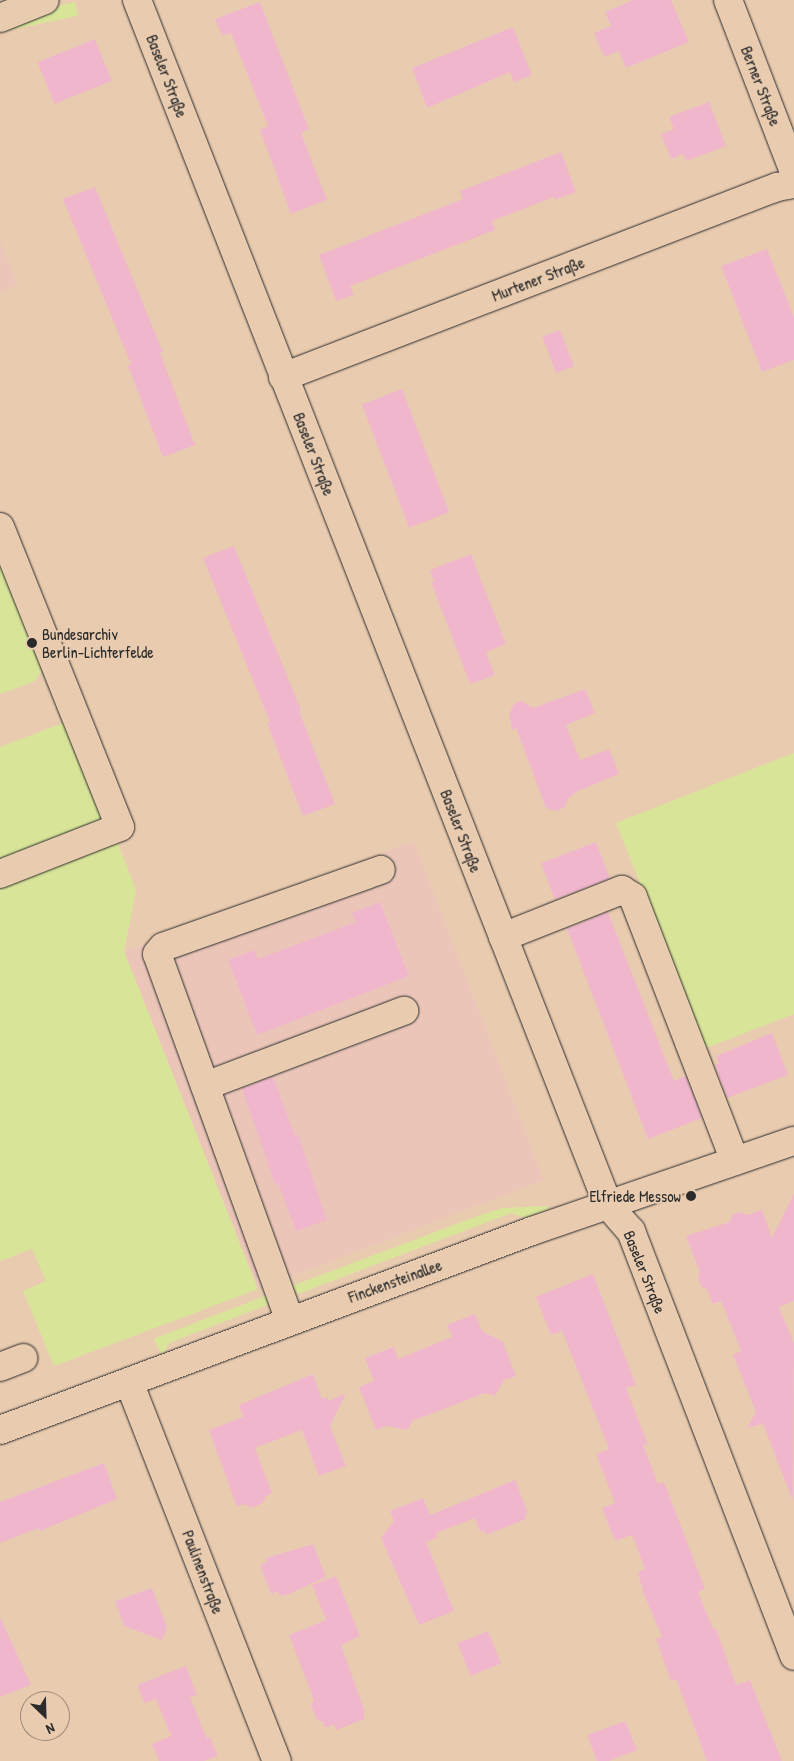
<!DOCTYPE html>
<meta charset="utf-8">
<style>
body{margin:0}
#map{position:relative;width:794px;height:1761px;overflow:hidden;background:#e9ccb0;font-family:"Patrick Hand",sans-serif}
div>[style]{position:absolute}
.built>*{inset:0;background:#ebc6b8;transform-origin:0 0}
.green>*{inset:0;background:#d8e598;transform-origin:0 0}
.building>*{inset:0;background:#f0b7cc;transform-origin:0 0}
.roads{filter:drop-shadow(0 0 1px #2b2b2b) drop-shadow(0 0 1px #2b2b2b)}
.minor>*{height:28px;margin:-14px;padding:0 14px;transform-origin:14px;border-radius:14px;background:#e9ccb0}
.dots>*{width:14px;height:14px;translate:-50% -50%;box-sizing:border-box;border:2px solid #e9ccb0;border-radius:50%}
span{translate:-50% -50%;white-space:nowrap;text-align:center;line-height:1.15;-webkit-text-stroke:4px #e9ccb0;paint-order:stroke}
.street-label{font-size:16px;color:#2b2b2b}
.poi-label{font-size:16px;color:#2b2b2b}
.left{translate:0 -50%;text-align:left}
.right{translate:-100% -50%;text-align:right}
.north{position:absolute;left:20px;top:1691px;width:50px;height:50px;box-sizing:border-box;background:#e9ccb0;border:1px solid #9d8c7b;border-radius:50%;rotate:156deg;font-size:14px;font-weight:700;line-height:20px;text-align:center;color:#2b2b2b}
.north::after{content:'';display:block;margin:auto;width:18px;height:22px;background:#2b2b2b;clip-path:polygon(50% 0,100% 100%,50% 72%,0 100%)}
</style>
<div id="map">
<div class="built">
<i style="clip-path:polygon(0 240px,18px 285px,0 292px)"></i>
<i style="left:414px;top:841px;width:363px;height:310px;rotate:69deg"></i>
</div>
<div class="green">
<i style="left:75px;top:2px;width:14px;height:80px;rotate:78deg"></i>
<i style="clip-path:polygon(0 551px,43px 662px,41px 673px,33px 682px,0 694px)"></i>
<i style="clip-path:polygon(66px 722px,105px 821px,0 863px,0 747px)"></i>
<i style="clip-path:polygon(794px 753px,794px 1014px,706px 1048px,616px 823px)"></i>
<i style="clip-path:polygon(115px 836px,136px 890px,124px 951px,258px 1289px,54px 1366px,23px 1291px,46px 1281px,32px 1249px,0 1261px,0 880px)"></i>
<i style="clip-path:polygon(547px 1206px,548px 1209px,526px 1218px,511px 1213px,298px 1294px,292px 1286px,483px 1214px,503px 1208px)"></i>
<i style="clip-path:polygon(273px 1293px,275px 1302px,169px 1343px,163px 1355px,153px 1339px)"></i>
</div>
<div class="building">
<i style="clip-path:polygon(634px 0,671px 0,689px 42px,626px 68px,619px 51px,604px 57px,594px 33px,611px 26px,605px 12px)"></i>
<i style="clip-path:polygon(260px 2px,309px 129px,301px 133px,327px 200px,291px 214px,260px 130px,268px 126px,231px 33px,222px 36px,215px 19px)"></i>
<i style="clip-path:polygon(513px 27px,532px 75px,514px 82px,510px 72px,427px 108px,412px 68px)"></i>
<i style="left:95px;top:39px;width:45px;height:62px;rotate:68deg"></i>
<i style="clip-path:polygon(709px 102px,726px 146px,686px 161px,683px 154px,671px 159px,661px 134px,674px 129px,669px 117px)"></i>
<i style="clip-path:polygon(561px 152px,576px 192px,555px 200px,554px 197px,492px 221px,495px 230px,350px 286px,354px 295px,336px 301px,319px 255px,463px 199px,460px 191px)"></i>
<i style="clip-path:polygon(95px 187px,163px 352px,160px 353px,195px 445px,163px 457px,128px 366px,131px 364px,63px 199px)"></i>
<i style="clip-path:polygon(767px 249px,794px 317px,794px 360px,762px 372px,721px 266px)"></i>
<i style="left:560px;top:330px;width:39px;height:19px;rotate:69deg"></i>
<i style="left:402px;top:389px;width:132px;height:43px;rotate:69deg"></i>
<i style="clip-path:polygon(234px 546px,301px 710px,299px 711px,335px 804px,303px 816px,267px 723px,270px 722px,203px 558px)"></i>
<i style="clip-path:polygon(471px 554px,506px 644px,486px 652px,495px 675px,470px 684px,431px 582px,434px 581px,430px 570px)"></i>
<i style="clip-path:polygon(585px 689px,595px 713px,566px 725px,580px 760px,609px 749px,619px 774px,578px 791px,568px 798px,565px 807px,556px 811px,546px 808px,516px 728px,512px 730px,509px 714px,514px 704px,522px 701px,533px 708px)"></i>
<i style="left:596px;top:842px;width:39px;height:59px;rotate:69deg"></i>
<i style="clip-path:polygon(380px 902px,409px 976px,257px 1035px,228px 960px,255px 950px,258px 959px,356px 922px,352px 913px)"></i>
<i style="clip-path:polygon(608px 912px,674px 1081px,686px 1076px,702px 1118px,648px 1139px,567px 929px)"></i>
<i style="clip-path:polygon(772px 1033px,788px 1075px,727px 1098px,715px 1065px,719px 1063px,716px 1056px)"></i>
<i style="clip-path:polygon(273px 1077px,295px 1136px,298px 1135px,327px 1220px,296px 1231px,278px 1183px,275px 1184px,242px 1089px)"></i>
<i style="clip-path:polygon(794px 1194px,794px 1301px,779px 1307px,794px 1343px,793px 1501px,763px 1424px,747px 1428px,756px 1412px,733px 1355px,741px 1351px,721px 1301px,713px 1304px,706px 1288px,701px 1287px,698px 1277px,700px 1272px,686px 1236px,730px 1222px,732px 1215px,740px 1212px,747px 1215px,762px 1210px,772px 1238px)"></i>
<i style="clip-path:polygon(593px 1274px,636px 1385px,626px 1388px,648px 1444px,643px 1445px,658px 1484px,664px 1482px,705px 1589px,698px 1592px,713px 1629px,716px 1628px,736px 1685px,750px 1680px,782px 1761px,707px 1761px,676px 1679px,671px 1681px,656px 1639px,662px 1637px,643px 1592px,638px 1572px,645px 1569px,632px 1535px,615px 1541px,602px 1508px,615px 1503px,596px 1454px,609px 1449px,562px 1331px,551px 1335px,536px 1297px)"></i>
<i style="clip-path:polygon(475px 1314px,482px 1331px,503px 1342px,516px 1376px,504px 1380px,495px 1396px,485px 1393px,412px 1421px,408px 1430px,387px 1426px,376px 1430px,359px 1387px,374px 1381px,365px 1358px,394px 1347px,398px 1359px,452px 1337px,447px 1325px)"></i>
<i style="clip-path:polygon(313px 1374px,322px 1399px,327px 1397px,329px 1401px,346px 1393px,330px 1426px,346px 1466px,319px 1476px,302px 1430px,255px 1448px,272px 1493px,266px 1496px,263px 1503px,251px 1508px,243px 1504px,237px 1507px,209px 1430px,243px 1417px,239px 1405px)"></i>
<i style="clip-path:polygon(104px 1463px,117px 1499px,40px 1531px,39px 1528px,0 1543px,0 1502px)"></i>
<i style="clip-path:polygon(515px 1480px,528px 1513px,525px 1514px,526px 1519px,486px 1535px,484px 1530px,480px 1532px,475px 1518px,436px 1533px,437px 1538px,426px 1542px,454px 1611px,419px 1625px,381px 1538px,394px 1521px,390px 1511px,423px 1498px,430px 1515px)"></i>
<i style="clip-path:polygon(313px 1544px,326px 1577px,289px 1594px,280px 1596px,278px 1591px,271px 1594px,260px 1565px,267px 1562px,266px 1558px)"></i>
<i style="clip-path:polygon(336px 1576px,360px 1636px,341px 1645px,365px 1712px,363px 1713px,365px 1719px,336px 1730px,334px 1724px,325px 1728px,323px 1722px,317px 1720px,311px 1705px,314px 1700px,289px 1635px,326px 1620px,312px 1585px)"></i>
<i style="clip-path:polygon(152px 1588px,167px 1627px,162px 1640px,124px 1626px,115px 1601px)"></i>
<i style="clip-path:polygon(0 1617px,31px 1685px,0 1697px)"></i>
<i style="left:488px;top:1631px;width:35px;height:33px;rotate:68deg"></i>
<i style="clip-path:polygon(186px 1666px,197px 1695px,190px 1697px,207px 1739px,210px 1737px,218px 1756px,204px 1761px,159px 1761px,152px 1744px,171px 1736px,156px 1699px,144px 1703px,137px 1685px)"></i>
<i style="clip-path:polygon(625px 1721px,637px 1750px,609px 1761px,597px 1761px,587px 1735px)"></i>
</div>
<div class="roads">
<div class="minor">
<i style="left:137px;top:0;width:1294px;rotate:68.65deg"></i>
<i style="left:608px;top:1205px;width:35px;rotate:49deg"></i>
<i style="left:631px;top:1231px;width:455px;rotate:69deg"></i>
<i style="left:728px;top:0;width:184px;rotate:69deg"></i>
<i style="left:0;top:18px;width:48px;rotate:-21.8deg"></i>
<i style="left:283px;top:377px;width:529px;rotate:-21.04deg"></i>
<i style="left:777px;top:187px;width:17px;rotate:-10deg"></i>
<i style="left:0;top:527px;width:323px;rotate:68.2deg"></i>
<i style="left:120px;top:827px;width:129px;rotate:158.6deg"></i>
<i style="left:503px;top:937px;width:128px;rotate:-21.6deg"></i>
<i style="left:622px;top:890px;width:13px;rotate:32deg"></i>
<i style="left:633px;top:897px;width:283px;rotate:68.9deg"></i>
<i style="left:205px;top:1086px;width:213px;rotate:-20.7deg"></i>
<i style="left:290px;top:1321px;width:390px;rotate:-109.9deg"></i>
<i style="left:157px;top:954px;width:9px;rotate:-49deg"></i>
<i style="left:163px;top:947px;width:231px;rotate:-19.5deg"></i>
<i style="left:0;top:1367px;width:25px;rotate:-21deg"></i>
<i style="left:129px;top:1382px;width:407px;rotate:68.7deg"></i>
<i style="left:0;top:1430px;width:568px;rotate:-20.51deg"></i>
<i style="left:532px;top:1231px;width:277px;rotate:-19deg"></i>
</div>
</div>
<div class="dots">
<i style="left:32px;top:643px;background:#2b2b2b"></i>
<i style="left:691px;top:1196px;background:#2b2b2b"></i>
</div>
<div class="street-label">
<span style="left:167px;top:76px;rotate:69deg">Baseler Straße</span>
<span style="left:761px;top:86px;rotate:69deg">Berner Straße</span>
<span style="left:538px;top:279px;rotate:-21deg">Murtener Straße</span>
<span style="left:314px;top:454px;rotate:69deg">Baseler Straße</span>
<span style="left:461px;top:831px;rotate:69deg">Baseler Straße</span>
<span style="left:645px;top:1272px;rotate:68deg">Baseler Straße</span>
<span style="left:395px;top:1281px;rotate:-20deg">Finckensteinallee</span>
<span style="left:203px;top:1572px;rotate:69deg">Paulinenstraße</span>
</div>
<div class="poi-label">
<span class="left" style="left:42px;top:643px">Bundesarchiv<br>Berlin-Lichterfelde</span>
<span class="right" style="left:681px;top:1196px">Elfriede Messow</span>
</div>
<div class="north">N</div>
</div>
